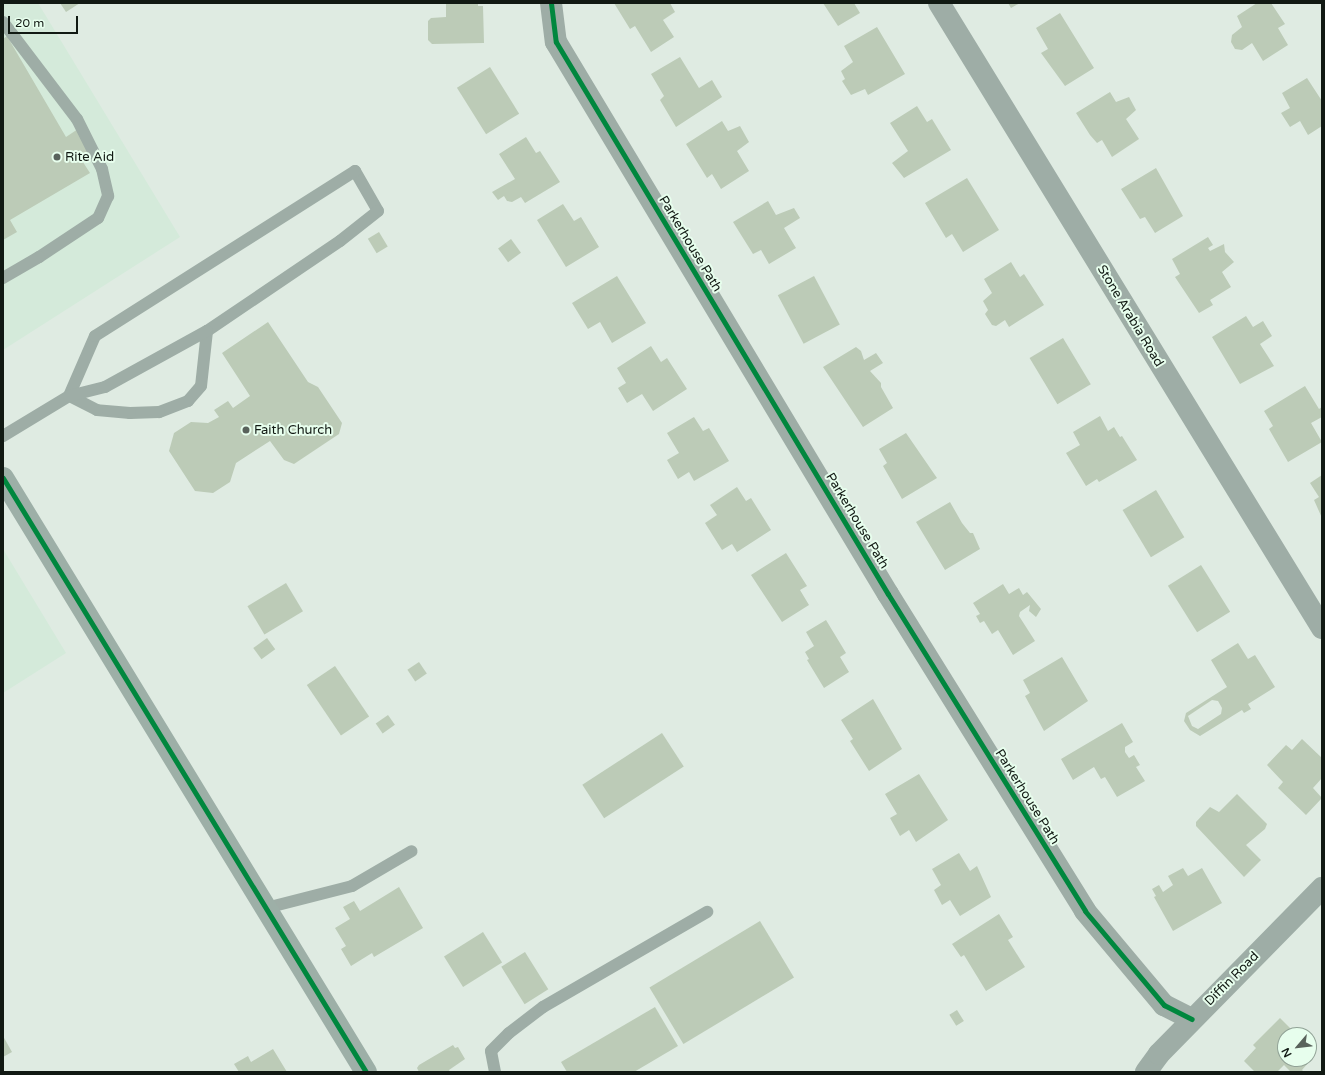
<!DOCTYPE html>
<style>
body{margin:0}
#map{position:relative;width:1325px;height:1075px;overflow:hidden;background:#dfebe2;font-family:"Varela Round",sans-serif}
div>[style]{position:absolute}
.built>*{inset:0;background:#d4eada}
.building>*{inset:0;background:#bccbb7;transform-origin:0 0}
.service>*{height:12px;margin:-6px;padding:0 6px;transform-origin:6px;border-radius:6px;background:#9eada6}
.minor>*{height:22px;margin:-11px;padding:0 11px;transform-origin:11px;border-radius:11px;background:#9eada6}
.primary>*{height:22px;margin:-11px;padding:0 11px;transform-origin:11px;border-radius:11px;background:#9dafa7}
.cycleway>*{height:5px;margin:-2.5px;padding:0 2.5px;transform-origin:2.5px;border-radius:2.5px;background:#00873e}
.dots>*{width:11px;height:11px;translate:-50% -50%;box-sizing:border-box;border:2px solid #e7feed;border-radius:50%}
span{translate:-50% -50%;white-space:nowrap;text-align:center;line-height:1.15;-webkit-text-stroke:4px #e7feed;paint-order:stroke}
.poi-label{font-size:13px;color:#111913}
.left{translate:0 -50%;text-align:left}
.street-label{font-size:13px;color:#111913}
.frame{position:absolute;inset:0;border:4px solid #111913;pointer-events:none}
.north{position:absolute;left:1277px;top:1027px;width:40px;height:40px;box-sizing:border-box;background:#e7feed;border:1px solid #91a296;border-radius:50%;rotate:242deg;font-size:11px;font-weight:700;line-height:16px;text-align:center;color:#111913}
.north::after{content:'';display:block;margin:auto;width:14px;height:18px;background:#59625b;clip-path:polygon(50% 0,100% 100%,50% 72%,0 100%)}
.scale{position:absolute;left:8px;top:16px;width:70px;height:18px;box-sizing:border-box;border:2px solid #111913;border-top:0;padding-left:5px;font-size:12px;line-height:14px;white-space:nowrap;color:#111913;-webkit-text-stroke:3px #e7feed;paint-order:stroke}
</style>
<div id="map">
<div class="built">
<i style="clip-path:polygon(3px 3px,38px 3px,180px 237px,3px 350px)"></i>
<i style="clip-path:polygon(3px 549px,66px 653px,3px 693px)"></i>
</div>
<div class="building">
<i style="clip-path:polygon(60px 3px,80px 3px,66px 12px)"></i>
<i style="clip-path:polygon(446px 3px,478px 3px,478px 6px,483px 6px,484px 43px,432px 44px,428px 40px,428px 21px,431px 18px,446px 17px)"></i>
<i style="clip-path:polygon(614px 3px,670px 3px,675px 12px,663px 20px,674px 37px,651px 52px,635px 26px,630px 29px)"></i>
<i style="clip-path:polygon(823px 3px,854px 3px,860px 13px,838px 26px)"></i>
<i style="clip-path:polygon(1008px 3px,1020px 3px,1011px 8px)"></i>
<i style="clip-path:polygon(1257px 3px,1271px 3px,1285px 24px,1278px 28px,1288px 45px,1263px 61px,1252px 43px,1242px 50px,1235px 49px,1231px 42px,1232px 35px,1242px 27px,1237px 16px)"></i>
<i style="clip-path:polygon(1060px 13px,1094px 68px,1065px 86px,1041px 53px,1048px 49px,1036px 28px)"></i>
<i style="clip-path:polygon(877px 27px,905px 74px,868px 95px,865px 89px,851px 95px,842px 81px,845px 79px,841px 71px,853px 62px,844px 46px)"></i>
<i style="clip-path:polygon(7px 36px,66px 137px,78px 129px,92px 153px,81px 159px,90px 173px,10px 220px,17px 232px,3px 240px,3px 39px)"></i>
<i style="clip-path:polygon(680px 57px,699px 88px,712px 80px,722px 97px,676px 127px,660px 100px,664px 96px,651px 74px)"></i>
<i style="left:490px;top:67px;width:55px;height:39px;rotate:58deg"></i>
<i style="clip-path:polygon(1307px 78px,1322px 101px,1322px 126px,1308px 135px,1300px 121px,1290px 127px,1281px 113px,1290px 108px,1282px 93px)"></i>
<i style="clip-path:polygon(1110px 92px,1116px 102px,1129px 97px,1136px 110px,1126px 119px,1139px 139px,1112px 157px,1102px 140px,1097px 143px,1090px 135px,1076px 113px)"></i>
<i style="clip-path:polygon(917px 106px,927px 122px,932px 119px,951px 150px,904px 178px,892px 163px,908px 151px,890px 123px)"></i>
<i style="clip-path:polygon(722px 121px,728px 131px,740px 126px,749px 142px,737px 151px,749px 171px,721px 189px,712px 174px,707px 178px,686px 144px)"></i>
<i style="clip-path:polygon(526px 137px,536px 153px,540px 151px,560px 182px,525px 203px,521px 197px,512px 202px,507px 201px,504px 196px,498px 200px,492px 192px,515px 179px,499px 154px)"></i>
<i style="clip-path:polygon(1156px 168px,1183px 216px,1155px 233px,1145px 217px,1140px 219px,1121px 189px)"></i>
<i style="clip-path:polygon(967px 178px,999px 230px,963px 252px,952px 234px,946px 238px,925px 203px)"></i>
<i style="clip-path:polygon(768px 201px,776px 215px,794px 208px,800px 218px,784px 228px,796px 248px,769px 264px,761px 250px,753px 254px,733px 222px)"></i>
<i style="clip-path:polygon(563px 204px,574px 221px,581px 217px,599px 247px,566px 267px,537px 220px)"></i>
<i style="left:379px;top:232px;width:17px;height:13px;rotate:59deg"></i>
<i style="clip-path:polygon(1208px 237px,1213px 245px,1208px 248px,1210px 251px,1224px 244px,1225px 252px,1234px 262px,1222px 272px,1231px 287px,1210px 300px,1213px 305px,1199px 313px,1175px 277px,1180px 274px,1172px 259px)"></i>
<i style="left:511px;top:239px;width:17px;height:16px;rotate:54deg"></i>
<i style="clip-path:polygon(1011px 262px,1020px 277px,1024px 274px,1044px 305px,1009px 327px,1005px 320px,996px 326px,992px 325px,985px 314px,988px 310px,983px 301px,992px 293px,984px 279px)"></i>
<i style="clip-path:polygon(617px 276px,646px 323px,612px 343px,600px 322px,588px 329px,572px 303px)"></i>
<i style="left:814px;top:276px;width:55px;height:41px;rotate:62deg"></i>
<i style="clip-path:polygon(1246px 316px,1253px 327px,1263px 321px,1272px 336px,1260px 344px,1274px 366px,1240px 384px,1212px 337px)"></i>
<i style="clip-path:polygon(268px 322px,308px 382px,318px 387px,342px 423px,339px 434px,294px 464px,284px 460px,270px 441px,236px 463px,230px 482px,213px 493px,195px 491px,169px 451px,174px 433px,191px 422px,208px 423px,219px 417px,214px 410px,228px 401px,233px 408px,250px 396px,222px 353px)"></i>
<i style="left:1063px;top:338px;width:54px;height:39px;rotate:59deg"></i>
<i style="clip-path:polygon(651px 346px,661px 362px,667px 358px,687px 389px,653px 411px,642px 394px,627px 403px,618px 388px,626px 383px,617px 368px)"></i>
<i style="clip-path:polygon(856px 347px,861px 351px,864px 360px,876px 353px,883px 363px,870px 371px,881px 383px,881px 387px,893px 408px,863px 427px,823px 367px)"></i>
<i style="clip-path:polygon(1305px 386px,1319px 409px,1322px 407px,1322px 417px,1311px 423px,1322px 442px,1288px 462px,1269px 429px,1273px 426px,1264px 411px)"></i>
<i style="clip-path:polygon(1100px 416px,1108px 431px,1114px 427px,1120px 437px,1122px 436px,1137px 460px,1099px 482px,1097px 479px,1086px 486px,1066px 453px,1080px 445px,1073px 432px)"></i>
<i style="clip-path:polygon(694px 417px,703px 431px,709px 428px,729px 461px,694px 481px,689px 472px,678px 479px,667px 460px,679px 453px,667px 433px)"></i>
<i style="clip-path:polygon(906px 433px,937px 478px,902px 499px,883px 466px,887px 463px,879px 449px)"></i>
<i style="clip-path:polygon(1322px 475px,1322px 518px,1314px 500px,1319px 497px,1310px 483px)"></i>
<i style="clip-path:polygon(737px 487px,746px 501px,751px 498px,771px 530px,737px 552px,732px 544px,722px 550px,705px 523px,717px 515px,710px 505px)"></i>
<i style="left:1156px;top:490px;width:55px;height:39px;rotate:59deg"></i>
<i style="clip-path:polygon(950px 502px,962px 523px,970px 533px,973px 533px,980px 549px,945px 570px,916px 522px)"></i>
<i style="clip-path:polygon(786px 553px,807px 586px,800px 590px,809px 605px,782px 622px,751px 575px)"></i>
<i style="left:1201px;top:565px;width:55px;height:39px;rotate:58deg"></i>
<i style="left:286px;top:583px;width:33px;height:45px;rotate:59deg"></i>
<i style="clip-path:polygon(1003px 584px,1009px 594px,1019px 588px,1023px 595px,1027px 592px,1041px 609px,1036px 617px,1029px 611px,1030px 605px,1020px 612px,1019px 616px,1035px 641px,1013px 655px,998px 630px,992px 634px,984px 621px,980px 623px,976px 616px,980px 614px,973px 603px)"></i>
<i style="clip-path:polygon(826px 620px,846px 653px,840px 657px,849px 672px,824px 688px,807px 660px,809px 659px,805px 652px,814px 646px,806px 632px)"></i>
<i style="left:267px;top:638px;width:14px;height:17px;rotate:54deg"></i>
<i style="clip-path:polygon(evenodd,1238px 643px,1248px 659px,1255px 655px,1275px 687px,1248px 704px,1251px 709px,1244px 713px,1242px 710px,1200px 736px,1190px 730px,1184px 721px,1186px 713px,1227px 687px,1211px 660px,1238px 643px,1212px 700px,1218px 701px,1222px 708px,1221px 714px,1198px 729px,1192px 726px,1188px 716px,1212px 700px)"></i>
<i style="clip-path:polygon(1062px 657px,1088px 701px,1044px 731px,1025px 696px,1030px 693px,1023px 680px)"></i>
<i style="left:419px;top:662px;width:14px;height:14px;rotate:56deg"></i>
<i style="left:335px;top:666px;width:61px;height:34px;rotate:56deg"></i>
<i style="clip-path:polygon(873px 699px,902px 749px,869px 771px,850px 741px,853px 739px,841px 720px)"></i>
<i style="left:388px;top:715px;width:12px;height:15px;rotate:55deg"></i>
<i style="clip-path:polygon(1122px 723px,1133px 742px,1125px 747px,1125px 752px,1129px 758px,1134px 755px,1140px 765px,1136px 767px,1145px 781px,1117px 797px,1105px 777px,1101px 779px,1094px 767px,1073px 780px,1061px 759px)"></i>
<i style="left:662px;top:733px;width:40px;height:95px;rotate:57deg"></i>
<i style="clip-path:polygon(1302px 739px,1322px 758px,1322px 778px,1313px 788px,1322px 798px,1306px 815px,1278px 788px,1283px 782px,1267px 765px,1286px 745px,1292px 750px)"></i>
<i style="clip-path:polygon(919px 774px,948px 820px,916px 842px,909px 830px,900px 836px,890px 818px,897px 814px,885px 794px)"></i>
<i style="clip-path:polygon(1237px 794px,1267px 824px,1265px 829px,1246px 845px,1261px 860px,1244px 877px,1196px 826px,1196px 822px,1210px 807px,1219px 812px)"></i>
<i style="clip-path:polygon(959px 853px,970px 871px,977px 866px,991px 897px,960px 916px,950px 900px,942px 905px,934px 890px,941px 885px,932px 869px)"></i>
<i style="clip-path:polygon(1183px 868px,1188px 876px,1202px 868px,1222px 903px,1173px 931px,1154px 897px,1156px 896px,1152px 889px,1159px 885px,1163px 892px,1173px 885px,1168px 876px)"></i>
<i style="clip-path:polygon(399px 887px,423px 928px,374px 957px,372px 953px,351px 966px,341px 949px,346px 946px,335px 928px,350px 919px,343px 907px,354px 901px,360px 911px)"></i>
<i style="clip-path:polygon(999px 914px,1013px 937px,1008px 940px,1025px 967px,986px 991px,964px 955px,961px 957px,952px 944px)"></i>
<i style="left:760px;top:921px;width:66px;height:129px;rotate:59deg"></i>
<i style="left:483px;top:932px;width:36px;height:46px;rotate:58deg"></i>
<i style="left:525px;top:952px;width:44px;height:28px;rotate:58deg"></i>
<i style="clip-path:polygon(655px 1007px,678px 1046px,634px 1072px,567px 1072px,561px 1062px)"></i>
<i style="left:957px;top:1010px;width:13px;height:9px;rotate:58deg"></i>
<i style="clip-path:polygon(1280px 1018px,1297px 1035px,1285px 1035px,1285px 1059px,1308px 1059px,1308px 1063px,1302px 1070px,1304px 1072px,1291px 1072px,1284px 1065px,1277px 1072px,1255px 1072px,1244px 1061px,1256px 1048px,1253px 1045px)"></i>
<i style="clip-path:polygon(3px 1036px,12px 1052px,3px 1057px)"></i>
<i style="clip-path:polygon(453px 1045px,455px 1048px,458px 1047px,465px 1059px,449px 1070px,450px 1072px,419px 1072px,417px 1068px,419px 1065px)"></i>
<i style="clip-path:polygon(273px 1049px,287px 1072px,239px 1072px,234px 1064px,248px 1056px,251px 1062px)"></i>
</div>
<div class="service">
<i style="left:3px;top:22px;width:122px;rotate:52.7deg"></i>
<i style="left:77px;top:119px;width:56px;rotate:63.4deg"></i>
<i style="left:102px;top:169px;width:28px;rotate:77deg"></i>
<i style="left:108px;top:196px;width:24px;rotate:114deg"></i>
<i style="left:98px;top:218px;width:71px;rotate:146.5deg"></i>
<i style="left:39px;top:257px;width:42px;rotate:149.7deg"></i>
<i style="left:355px;top:171px;width:46px;rotate:60.1deg"></i>
<i style="left:378px;top:211px;width:48px;rotate:141.7deg"></i>
<i style="left:340px;top:241px;width:161px;rotate:145.9deg"></i>
<i style="left:207px;top:331px;width:55px;rotate:96.2deg"></i>
<i style="left:201px;top:386px;width:20px;rotate:131deg"></i>
<i style="left:188px;top:401px;width:31px;rotate:159deg"></i>
<i style="left:159px;top:412px;width:29px;rotate:178deg"></i>
<i style="left:130px;top:413px;width:33px;rotate:-175deg"></i>
<i style="left:97px;top:410px;width:31px;rotate:-153deg"></i>
<i style="left:69px;top:396px;width:65px;rotate:-66.6deg"></i>
<i style="left:95px;top:336px;width:308px;rotate:-32.4deg"></i>
<i style="left:3px;top:436px;width:77px;rotate:-31.2deg"></i>
<i style="left:69px;top:396px;width:37px;rotate:-14deg"></i>
<i style="left:105px;top:387px;width:116px;rotate:-28.8deg"></i>
<i style="left:266px;top:908px;width:89px;rotate:-14.3deg"></i>
<i style="left:352px;top:886px;width:69px;rotate:-30.3deg"></i>
<i style="left:495px;top:1072px;width:21px;rotate:-101deg"></i>
<i style="left:491px;top:1051px;width:25px;rotate:-45deg"></i>
<i style="left:509px;top:1033px;width:43px;rotate:-37.4deg"></i>
<i style="left:543px;top:1007px;width:190px;rotate:-30.1deg"></i>
</div>
<div class="minor">
<i style="left:551px;top:3px;width:39px;rotate:83deg"></i>
<i style="left:556px;top:42px;width:644px;rotate:58.98deg"></i>
<i style="left:888px;top:594px;width:373px;rotate:58.1deg"></i>
<i style="left:1085px;top:911px;width:123px;rotate:50deg"></i>
<i style="left:1164px;top:1005px;width:31px;rotate:27deg"></i>
<i style="left:939px;top:3px;width:733px;rotate:58.5deg"></i>
<i style="left:1146px;top:1072px;width:22px;rotate:-54deg"></i>
<i style="left:1159px;top:1054px;width:233px;rotate:-45.5deg"></i>
</div>
<div class="primary">
<i style="left:3px;top:478px;width:696px;rotate:58.57deg"></i>
</div>
<div class="cycleway">
<i style="left:551px;top:3px;width:39px;rotate:83deg"></i>
<i style="left:556px;top:42px;width:644px;rotate:58.98deg"></i>
<i style="left:888px;top:594px;width:373px;rotate:58.1deg"></i>
<i style="left:1085px;top:911px;width:123px;rotate:50deg"></i>
<i style="left:1164px;top:1005px;width:31px;rotate:27deg"></i>
<i style="left:3px;top:478px;width:696px;rotate:58.57deg"></i>
</div>
<div class="dots">
<i style="left:57px;top:157px;background:#59625b"></i>
<i style="left:246px;top:430px;background:#59625b"></i>
</div>
<div class="poi-label">
<span class="left" style="left:65px;top:157px">Rite Aid</span>
<span class="left" style="left:254px;top:430px">Faith Church</span>
</div>
<div class="street-label">
<span style="left:690px;top:244px;rotate:59deg">Parkerhouse Path</span>
<span style="left:1130px;top:316px;rotate:59deg">Stone Arabia Road</span>
<span style="left:857px;top:521px;rotate:59deg">Parkerhouse Path</span>
<span style="left:1027px;top:797px;rotate:58deg">Parkerhouse Path</span>
<span style="left:1232px;top:979px;rotate:-45deg">Diffin Road</span>
</div>
<div class="frame"></div>
<div class="north">N</div>
<div class="scale">20 m</div>
</div>
